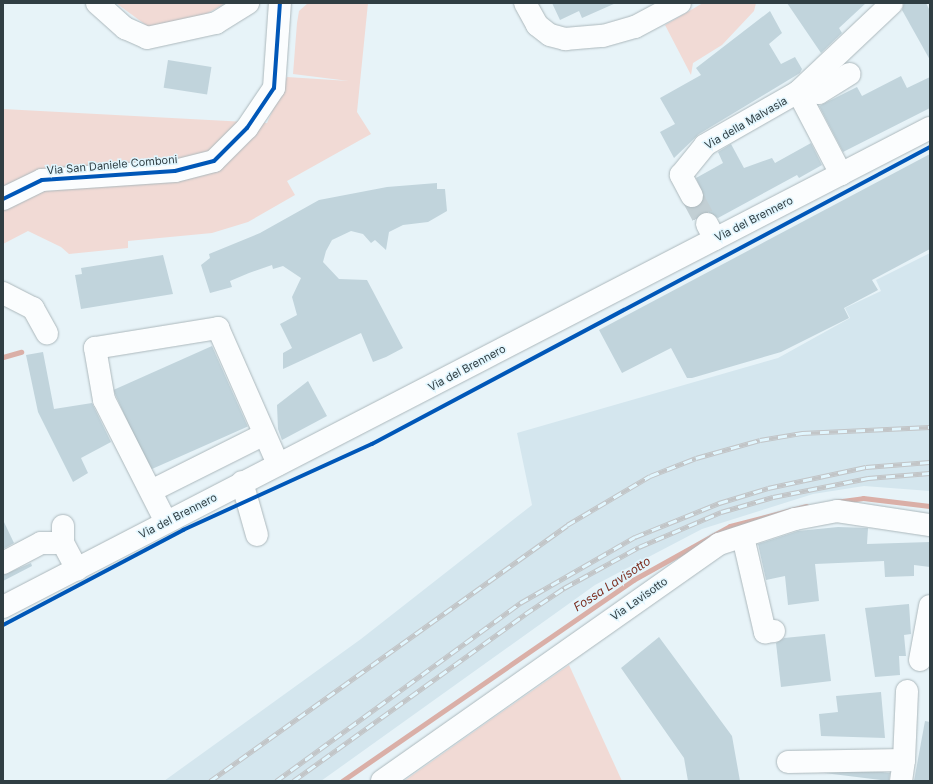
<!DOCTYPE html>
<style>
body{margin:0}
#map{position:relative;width:933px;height:784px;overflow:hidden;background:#e7f3f8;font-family:Inter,sans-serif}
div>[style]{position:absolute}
.built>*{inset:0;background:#d4e6ee}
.green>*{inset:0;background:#f1dad5}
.stream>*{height:5px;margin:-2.5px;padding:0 2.5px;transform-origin:2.5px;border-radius:2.5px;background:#daafa7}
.building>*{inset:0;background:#c1d4dc;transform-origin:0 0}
.minor-tunnel>*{height:22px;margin-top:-11px;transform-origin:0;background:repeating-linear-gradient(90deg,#c2cfd4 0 22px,transparent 0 33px)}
.roads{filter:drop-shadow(0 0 1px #acb8bc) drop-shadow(0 0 1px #acb8bc)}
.minor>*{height:22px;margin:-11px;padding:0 11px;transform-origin:11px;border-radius:11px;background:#fbfdfe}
.major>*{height:22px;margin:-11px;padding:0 11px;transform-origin:11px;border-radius:11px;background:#fbfdfe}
.rail>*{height:4.5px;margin-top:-2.25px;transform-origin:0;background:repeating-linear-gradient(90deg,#e1f6fe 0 9px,#c2c5c7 0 18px);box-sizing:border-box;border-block:1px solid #c2c5c7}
.cycleway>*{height:4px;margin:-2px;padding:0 2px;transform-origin:2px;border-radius:2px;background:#0057b8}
span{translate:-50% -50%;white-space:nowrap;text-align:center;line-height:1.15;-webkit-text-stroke:3px #e1f6fe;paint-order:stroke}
.street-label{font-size:11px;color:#303e43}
.water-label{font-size:12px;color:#7f3022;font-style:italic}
.frame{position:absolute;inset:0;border:4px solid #303e43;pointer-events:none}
</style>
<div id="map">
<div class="built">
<i style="clip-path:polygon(930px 253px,930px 491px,864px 486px,813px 494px,702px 529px,595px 585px,321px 781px,164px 781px,361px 639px,532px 505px,517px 433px,778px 358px,850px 318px,845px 308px,881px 291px,876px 280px)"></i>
</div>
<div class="green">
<i style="clip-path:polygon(116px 3px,226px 3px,194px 21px,154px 31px)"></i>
<i style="clip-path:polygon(308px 3px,368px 3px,357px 112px,371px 134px,287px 181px,295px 195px,248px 222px,212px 233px,128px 241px,128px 248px,69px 254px,61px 247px,28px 231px,3px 244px,3px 109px,267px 123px,287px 77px,349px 81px,293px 74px,297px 23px,299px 11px)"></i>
<i style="clip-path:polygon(703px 3px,756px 3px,754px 11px,722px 45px,693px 63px,691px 75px,665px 25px)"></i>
<i style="clip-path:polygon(569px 665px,622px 781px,404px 781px,489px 721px)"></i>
</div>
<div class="stream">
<i style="left:3px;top:357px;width:19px;rotate:-16deg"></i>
<i style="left:835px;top:502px;width:28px;rotate:-8deg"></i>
<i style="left:863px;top:498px;width:67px;rotate:6.8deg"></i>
<i style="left:342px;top:781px;width:354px;rotate:-34.6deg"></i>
<i style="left:633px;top:580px;width:111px;rotate:-29.1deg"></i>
<i style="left:730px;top:526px;width:79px;rotate:-14.7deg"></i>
</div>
<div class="building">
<i style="clip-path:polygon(552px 3px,616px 3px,582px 18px,579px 11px,560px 20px)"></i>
<i style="clip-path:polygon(787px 3px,866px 3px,839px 28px,842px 33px,821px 53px)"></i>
<i style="clip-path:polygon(904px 3px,926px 3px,930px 11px,930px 60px,902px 10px)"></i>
<i style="clip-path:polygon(770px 11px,782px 33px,769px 44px,781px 64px,795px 57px,802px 69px,800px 73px,699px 134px,674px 158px,660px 132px,675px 124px,660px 98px,701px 75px,696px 68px)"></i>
<i style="left:168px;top:60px;width:44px;height:28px;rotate:9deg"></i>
<i style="clip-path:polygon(901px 76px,907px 88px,930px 77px,930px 108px,843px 152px,819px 106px,857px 87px,862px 96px)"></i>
<i style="clip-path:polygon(811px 143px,822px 165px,799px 178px,797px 175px,718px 218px,708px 212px,698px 216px,694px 208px,702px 203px,704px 196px,696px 178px,723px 163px,718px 152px,731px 144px,744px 168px,772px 158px,775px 163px)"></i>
<i style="clip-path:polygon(930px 154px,930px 249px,872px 280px,878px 290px,844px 308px,849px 318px,781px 352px,692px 378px,687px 378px,671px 348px,622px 373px,599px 330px)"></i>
<i style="clip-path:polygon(437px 183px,437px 189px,445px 189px,447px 211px,428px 222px,403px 225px,389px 232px,386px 250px,375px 240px,371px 243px,363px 234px,351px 231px,332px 240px,326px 251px,323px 262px,339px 279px,367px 280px,403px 348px,386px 357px,373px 362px,361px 333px,283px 369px,283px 353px,292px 348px,280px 324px,297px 315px,292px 297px,301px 278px,283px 266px,273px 269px,272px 265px,249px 273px,230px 281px,232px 287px,210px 293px,201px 265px,210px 258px,209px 254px,260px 233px,319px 200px,387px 187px)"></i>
<i style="clip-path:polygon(163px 255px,173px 294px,81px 309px,75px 275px,82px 274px,81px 268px)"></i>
<i style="left:212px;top:346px;width:88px;height:108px;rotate:66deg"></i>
<i style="clip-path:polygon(43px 352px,54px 409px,92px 403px,111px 442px,81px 458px,88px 473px,73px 482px,38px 412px,26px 355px)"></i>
<i style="clip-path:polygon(308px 381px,327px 416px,282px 440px,278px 429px,277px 405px)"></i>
<i style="clip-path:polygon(3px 520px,14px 543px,3px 549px)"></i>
<i style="clip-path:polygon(838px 527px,868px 528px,867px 544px,930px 542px,930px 567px,914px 565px,914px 576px,885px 577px,884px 561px,815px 564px,819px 601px,788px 605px,785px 576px,766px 580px,758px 544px,798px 531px)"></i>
<i style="clip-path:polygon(31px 563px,32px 566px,3px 581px,3px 575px)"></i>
<i style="clip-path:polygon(909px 604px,911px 634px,904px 635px,906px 656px,899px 656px,900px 675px,875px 677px,865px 608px)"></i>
<i style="clip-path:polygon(825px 634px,831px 681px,781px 687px,776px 643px,784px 638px)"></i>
<i style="clip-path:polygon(659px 637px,732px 736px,740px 781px,688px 781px,684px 758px,621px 668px)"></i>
<i style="clip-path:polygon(881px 692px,885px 738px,821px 736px,819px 714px,838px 712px,836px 696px)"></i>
<i style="clip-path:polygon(925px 721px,930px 722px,930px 781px,914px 781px)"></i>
<i style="left:890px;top:773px;width:8px;height:104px;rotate:97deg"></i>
</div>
<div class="minor-tunnel">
<i style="left:692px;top:196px;width:32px;rotate:62deg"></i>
</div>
<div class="roads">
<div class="minor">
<i style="left:97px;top:3px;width:38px;rotate:42deg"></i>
<i style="left:125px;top:28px;width:24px;rotate:24deg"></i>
<i style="left:147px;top:38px;width:71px;rotate:-12.3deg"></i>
<i style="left:216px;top:23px;width:38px;rotate:-32deg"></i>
<i style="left:525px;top:3px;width:25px;rotate:61deg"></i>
<i style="left:537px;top:25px;width:16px;rotate:38deg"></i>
<i style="left:550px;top:35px;width:16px;rotate:15deg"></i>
<i style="left:565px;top:39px;width:38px;rotate:-5deg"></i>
<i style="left:603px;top:36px;width:33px;rotate:-16deg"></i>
<i style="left:635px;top:27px;width:51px;rotate:-28.1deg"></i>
<i style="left:802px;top:89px;width:17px;rotate:13deg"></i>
<i style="left:819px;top:93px;width:36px;rotate:-32deg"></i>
<i style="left:798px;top:92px;width:93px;rotate:62.3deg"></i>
<i style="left:692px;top:196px;width:24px;rotate:-118deg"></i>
<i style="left:681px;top:175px;width:38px;rotate:-51deg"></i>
<i style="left:705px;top:145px;width:107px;rotate:-29.7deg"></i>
<i style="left:798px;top:92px;width:129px;rotate:-43.4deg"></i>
<i style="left:3px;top:199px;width:43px;rotate:-26deg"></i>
<i style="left:42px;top:180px;width:133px;rotate:-3.9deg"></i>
<i style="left:175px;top:171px;width:40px;rotate:-14.4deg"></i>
<i style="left:214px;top:161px;width:47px;rotate:-45deg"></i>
<i style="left:247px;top:128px;width:48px;rotate:-56deg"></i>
<i style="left:274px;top:88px;width:85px;rotate:-86deg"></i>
<i style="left:707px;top:224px;width:17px;rotate:62deg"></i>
<i style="left:3px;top:293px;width:34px;rotate:27deg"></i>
<i style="left:33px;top:308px;width:29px;rotate:61deg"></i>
<i style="left:242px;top:482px;width:55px;rotate:74.2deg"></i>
<i style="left:151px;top:491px;width:125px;rotate:-26.6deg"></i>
<i style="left:166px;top:522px;width:137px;rotate:-116.9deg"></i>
<i style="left:104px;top:400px;width:53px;rotate:-99.8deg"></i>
<i style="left:95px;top:348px;width:125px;rotate:-9.2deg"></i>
<i style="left:218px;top:328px;width:149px;rotate:66.2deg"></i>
<i style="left:63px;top:526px;width:17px;rotate:90deg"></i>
<i style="left:63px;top:543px;width:30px;rotate:62deg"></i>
<i style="left:743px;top:537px;width:98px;rotate:77deg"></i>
<i style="left:765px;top:632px;width:9px;rotate:-6deg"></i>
<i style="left:3px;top:563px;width:43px;rotate:-27.8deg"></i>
<i style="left:41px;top:543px;width:22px"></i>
<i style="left:920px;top:660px;width:55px;rotate:-79.5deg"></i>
<i style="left:904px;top:760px;width:69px;rotate:-87.5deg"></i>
<i style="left:788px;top:762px;width:116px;rotate:-1deg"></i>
<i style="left:904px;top:760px;width:21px;rotate:98deg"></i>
<i style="left:382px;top:781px;width:412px;rotate:-35.1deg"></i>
<i style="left:719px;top:544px;width:80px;rotate:-18.2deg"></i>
<i style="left:795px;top:519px;width:43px;rotate:-10.8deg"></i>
<i style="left:837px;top:511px;width:94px;rotate:8.6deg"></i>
</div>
<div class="major">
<i style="left:3px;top:607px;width:1043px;rotate:-27.33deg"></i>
</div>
</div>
<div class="rail">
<i style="left:210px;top:781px;width:439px;rotate:-35.6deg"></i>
<i style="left:567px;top:525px;width:96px;rotate:-30.6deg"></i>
<i style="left:650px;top:476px;width:49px;rotate:-21.4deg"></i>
<i style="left:696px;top:458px;width:66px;rotate:-15.7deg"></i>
<i style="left:760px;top:440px;width:43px;rotate:-9.5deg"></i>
<i style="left:802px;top:433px;width:128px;rotate:-2.7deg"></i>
<i style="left:276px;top:781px;width:302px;rotate:-36.1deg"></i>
<i style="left:520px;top:603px;width:133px;rotate:-29.9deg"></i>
<i style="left:635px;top:537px;width:91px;rotate:-22deg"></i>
<i style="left:719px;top:503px;width:51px;rotate:-17deg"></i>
<i style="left:768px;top:488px;width:100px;rotate:-12.1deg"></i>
<i style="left:866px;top:467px;width:64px;rotate:-4.5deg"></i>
<i style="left:293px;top:781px;width:286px;rotate:-35.7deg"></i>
<i style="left:525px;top:614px;width:47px;rotate:-33.7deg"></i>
<i style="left:564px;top:588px;width:85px;rotate:-28.7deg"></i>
<i style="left:639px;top:547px;width:89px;rotate:-23.1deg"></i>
<i style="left:721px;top:512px;width:54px;rotate:-16.1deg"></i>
<i style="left:773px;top:497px;width:97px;rotate:-11.3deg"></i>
<i style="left:868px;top:478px;width:62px;rotate:-4.6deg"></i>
</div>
<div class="cycleway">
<i style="left:3px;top:199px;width:43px;rotate:-26deg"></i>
<i style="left:42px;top:180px;width:133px;rotate:-3.9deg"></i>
<i style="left:175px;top:171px;width:40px;rotate:-14.4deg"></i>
<i style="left:214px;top:161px;width:47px;rotate:-45deg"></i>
<i style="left:247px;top:128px;width:48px;rotate:-56deg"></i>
<i style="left:274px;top:88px;width:85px;rotate:-86deg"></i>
<i style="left:3px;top:625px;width:204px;rotate:-27.8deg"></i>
<i style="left:183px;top:530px;width:208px;rotate:-24.5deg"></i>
<i style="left:372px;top:444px;width:632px;rotate:-28.02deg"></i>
</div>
<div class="street-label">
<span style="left:746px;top:123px;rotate:-30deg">Via della Malvasia</span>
<span style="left:112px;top:165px;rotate:-5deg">Via San Daniele Comboni</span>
<span style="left:754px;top:219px;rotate:-27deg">Via del Brennero</span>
<span style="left:467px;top:368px;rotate:-28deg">Via del Brennero</span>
<span style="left:178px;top:516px;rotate:-27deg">Via del Brennero</span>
<span style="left:639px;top:599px;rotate:-35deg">Via Lavisotto</span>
</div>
<div class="water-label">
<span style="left:612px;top:584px;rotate:-33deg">Fossa Lavisotto</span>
</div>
<div class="frame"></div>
</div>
